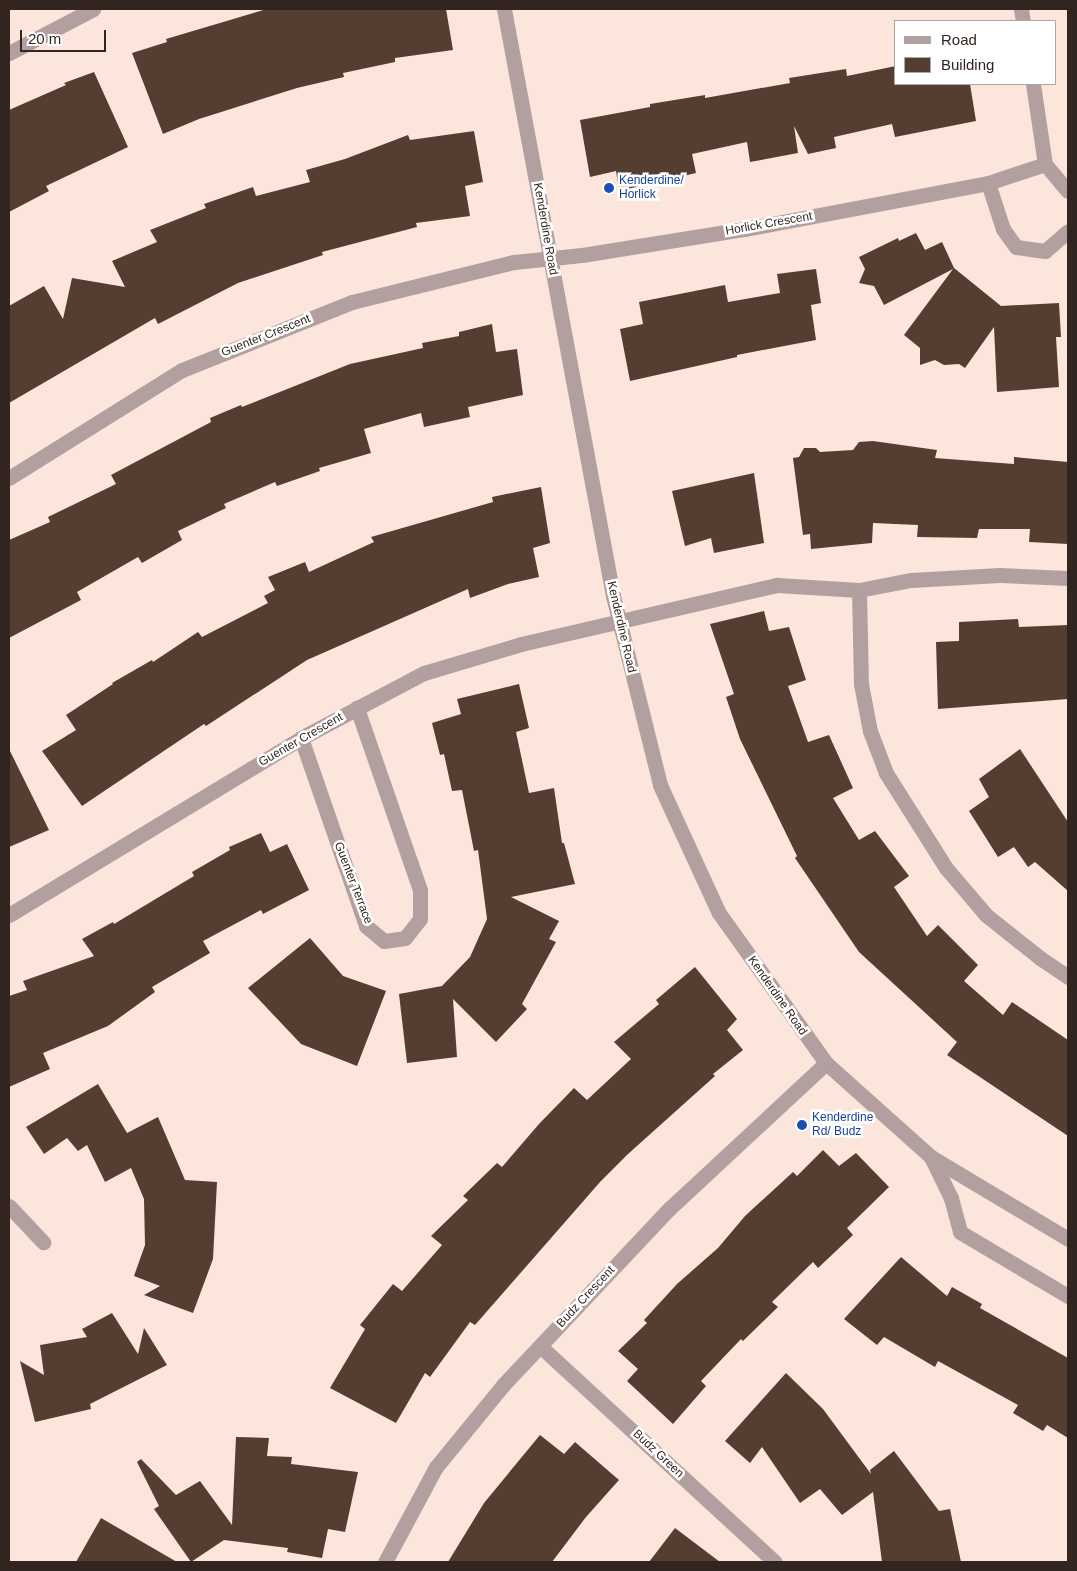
<!DOCTYPE html>
<style>
body{margin:0}
#map{position:relative;width:1077px;height:1571px;overflow:hidden;background:#fce6dc;font-family:Helvetica,sans-serif}
div>[style]{position:absolute}
.building>*{inset:0;background:#553d31}
.minor>*{height:15px;margin:-7.5px;padding:0 7.5px;transform-origin:7.5px;border-radius:7.5px;background:#b2a0a1}
.dots>*{width:14px;height:14px;translate:-50% -50%;box-sizing:border-box;border:2px solid #fff;border-radius:50%}
span{translate:-50% -50%;white-space:nowrap;text-align:center;line-height:1.15;-webkit-text-stroke:5px #fff;paint-order:stroke}
.transit-label{font-size:12px;color:#164399}
.left{translate:0 -50%;text-align:left}
.street-label{font-size:12px;color:#32251f}
.frame{position:absolute;inset:0;border:10px solid #32251f;pointer-events:none}
.legend{position:absolute;left:894px;top:20px;width:162px;height:65px;box-sizing:border-box;background:#fff;border:1px solid #ada8a5;margin:0;padding:6px 9px;list-style:none;font-size:15px;color:#32251f}
.legend li{display:flex;align-items:center;gap:10px;height:25px}
.legend b{width:25px;border:1px solid #ada8a5}
.scale{position:absolute;left:20px;top:30px;width:86px;height:22px;box-sizing:border-box;border:2px solid #32251f;border-top:0;padding-left:6px;font-size:15px;line-height:18px;white-space:nowrap;color:#32251f;-webkit-text-stroke:4px #fff;paint-order:stroke}
</style>
<div id="map">
<div class="building">
<i style="clip-path:polygon(267px 9px,446px 9px,453px 50px,395px 58px,395px 62px,343px 73px,344px 77px,297px 88px,199px 119px,163px 134px,132px 53px,167px 42px,166px 39px)"></i>
<i style="clip-path:polygon(896px 66px,896px 84px,970px 84px,976px 121px,895px 137px,892px 124px,834px 137px,836px 148px,808px 154px,794px 126px,798px 153px,750px 162px,747px 142px,692px 154px,696px 173px,619px 191px,616px 171px,590px 177px,580px 120px,650px 107px,650px 104px,705px 95px,705px 98px,790px 83px,789px 78px,846px 69px,847px 76px)"></i>
<i style="clip-path:polygon(94px 72px,128px 147px,46px 186px,49px 191px,9px 212px,9px 110px,66px 85px,64px 83px)"></i>
<i style="clip-path:polygon(474px 131px,483px 182px,465px 186px,470px 216px,416px 223px,417px 227px,322px 252px,323px 255px,238px 283px,158px 324px,155px 318px,9px 403px,9px 306px,44px 286px,63px 319px,72px 278px,125px 287px,112px 261px,157px 242px,150px 230px,206px 208px,204px 204px,253px 187px,256px 196px,310px 182px,306px 170px,345px 159px,408px 135px,410px 140px)"></i>
<i style="clip-path:polygon(916px 233px,925px 250px,942px 242px,954px 268px,1001px 306px,1059px 303px,1061px 337px,1056px 337px,1059px 387px,997px 392px,994px 327px,965px 368px,959px 364px,944px 365px,935px 360px,920px 365px,920px 348px,904px 335px,953px 269px,884px 305px,874px 286px,859px 283px,865px 269px,859px 257px,898px 238px,899px 241px)"></i>
<i style="clip-path:polygon(816px 269px,821px 303px,811px 305px,816px 340px,737px 355px,737px 357px,630px 381px,620px 329px,643px 324px,639px 302px,725px 285px,728px 302px,780px 293px,777px 274px)"></i>
<i style="clip-path:polygon(492px 324px,496px 352px,517px 349px,523px 395px,468px 407px,470px 417px,424px 427px,421px 413px,364px 429px,371px 453px,319px 468px,320px 471px,277px 486px,275px 482px,224px 504px,226px 508px,178px 531px,182px 540px,142px 563px,138px 557px,77px 592px,81px 600px,9px 638px,9px 540px,50px 522px,48px 517px,116px 484px,111px 475px,211px 422px,210px 418px,241px 405px,242px 407px,350px 364px,423px 348px,422px 343px,459px 336px,459px 332px)"></i>
<i style="clip-path:polygon(873px 441px,937px 450px,935px 458px,1014px 464px,1014px 457px,1068px 462px,1068px 544px,1029px 542px,1030px 529px,979px 529px,977px 538px,917px 537px,918px 525px,873px 523px,872px 543px,811px 549px,810px 534px,803px 535px,793px 458px,799px 457px,804px 448px,816px 448px,820px 452px,853px 450px,859px 442px)"></i>
<i style="clip-path:polygon(754px 473px,764px 543px,714px 553px,711px 538px,685px 546px,672px 491px)"></i>
<i style="clip-path:polygon(541px 487px,550px 543px,533px 548px,539px 577px,508px 584px,470px 598px,468px 589px,307px 660px,206px 726px,204px 724px,82px 806px,42px 751px,76px 730px,66px 715px,113px 684px,112px 683px,152px 660px,153px 662px,198px 632px,202px 637px,268px 603px,264px 596px,275px 590px,268px 577px,305px 562px,309px 572px,374px 542px,371px 537px,493px 502px,492px 497px)"></i>
<i style="clip-path:polygon(764px 611px,769px 631px,789px 627px,806px 680px,788px 686px,808px 742px,829px 735px,853px 788px,833px 798px,859px 840px,875px 831px,909px 876px,894px 887px,927px 936px,938px 925px,978px 965px,964px 981px,1003px 1015px,1012px 1002px,1068px 1040px,1068px 1136px,947px 1055px,957px 1042px,859px 952px,795px 858px,797px 856px,740px 739px,726px 697px,734px 694px,710px 624px)"></i>
<i style="clip-path:polygon(1018px 619px,1019px 627px,1068px 625px,1068px 699px,938px 709px,936px 642px,959px 641px,959px 622px)"></i>
<i style="clip-path:polygon(519px 684px,529px 728px,516px 732px,529px 793px,554px 788px,562px 843px,564px 843px,575px 884px,511px 897px,559px 921px,549px 939px,556px 942px,522px 1004px,527px 1009px,496px 1042px,453px 999px,457px 1057px,407px 1063px,399px 994px,442px 986px,470px 957px,487px 919px,478px 850px,474px 851px,462px 790px,452px 791px,444px 754px,440px 755px,432px 723px,461px 714px,457px 699px)"></i>
<i style="clip-path:polygon(9px 749px,49px 830px,9px 847px)"></i>
<i style="clip-path:polygon(1020px 749px,1068px 822px,1068px 891px,1035px 862px,1028px 867px,1014px 847px,998px 857px,969px 811px,989px 797px,979px 779px)"></i>
<i style="clip-path:polygon(261px 833px,270px 852px,287px 844px,309px 890px,263px 914px,261px 910px,203px 941px,210px 953px,152px 987px,155px 992px,108px 1026px,43px 1053px,50px 1069px,9px 1087px,9px 996px,27px 990px,23px 981px,94px 956px,82px 939px,113px 922px,114px 924px,194px 876px,192px 872px,230px 850px,229px 847px)"></i>
<i style="clip-path:polygon(310px 938px,343px 976px,386px 991px,357px 1066px,301px 1044px,248px 988px)"></i>
<i style="clip-path:polygon(695px 967px,737px 1019px,727px 1030px,743px 1050px,713px 1074px,715px 1076px,628px 1154px,600px 1182px,475px 1325px,470px 1322px,430px 1377px,425px 1373px,396px 1423px,330px 1388px,365px 1329px,360px 1325px,393px 1284px,402px 1291px,442px 1245px,431px 1236px,468px 1200px,463px 1196px,497px 1163px,502px 1167px,539px 1124px,574px 1088px,587px 1100px,631px 1059px,614px 1042px,659px 1004px,656px 1000px)"></i>
<i style="clip-path:polygon(98px 1084px,127px 1133px,158px 1117px,185px 1180px,217px 1182px,213px 1259px,193px 1313px,144px 1295px,160px 1286px,134px 1276px,145px 1245px,144px 1199px,131px 1168px,105px 1182px,87px 1145px,78px 1151px,67px 1138px,44px 1154px,26px 1127px)"></i>
<i style="clip-path:polygon(823px 1150px,839px 1166px,856px 1153px,889px 1187px,847px 1228px,853px 1235px,818px 1268px,813px 1262px,772px 1302px,778px 1307px,743px 1341px,741px 1339px,701px 1381px,706px 1386px,673px 1424px,627px 1381px,638px 1369px,618px 1351px,647px 1323px,644px 1320px,677px 1284px,718px 1248px,745px 1216px,793px 1172px,797px 1176px)"></i>
<i style="clip-path:polygon(901px 1257px,947px 1296px,952px 1287px,982px 1304px,980px 1308px,1068px 1358px,1068px 1438px,1047px 1425px,1043px 1431px,1013px 1413px,1018px 1405px,938px 1361px,935px 1367px,884px 1337px,877px 1345px,844px 1319px)"></i>
<i style="clip-path:polygon(112px 1313px,138px 1354px,144px 1328px,167px 1365px,90px 1404px,91px 1409px,35px 1422px,20px 1361px,44px 1375px,40px 1345px,87px 1337px,82px 1329px)"></i>
<i style="clip-path:polygon(786px 1373px,823px 1409px,871px 1474px,870px 1470px,894px 1451px,939px 1511px,950px 1509px,961px 1562px,882px 1562px,873px 1492px,842px 1515px,820px 1489px,800px 1503px,762px 1447px,750px 1463px,725px 1441px)"></i>
<i style="clip-path:polygon(540px 1435px,564px 1454px,575px 1442px,619px 1480px,586px 1517px,552px 1562px,448px 1562px,484px 1503px)"></i>
<i style="clip-path:polygon(236px 1437px,269px 1438px,267px 1456px,292px 1457px,291px 1464px,358px 1472px,345px 1532px,328px 1529px,322px 1558px,287px 1552px,288px 1548px,224px 1540px,191px 1562px,154px 1509px,159px 1506px,137px 1462px,141px 1459px,176px 1495px,200px 1481px,232px 1525px)"></i>
<i style="clip-path:polygon(101px 1518px,177px 1562px,76px 1562px)"></i>
<i style="clip-path:polygon(675px 1528px,720px 1562px,649px 1562px)"></i>
</div>
<div class="minor">
<i style="left:504px;top:9px;width:597px;rotate:79.48deg"></i>
<i style="left:613px;top:596px;width:195px;rotate:76deg"></i>
<i style="left:660px;top:785px;width:141px;rotate:65.3deg"></i>
<i style="left:719px;top:913px;width:184px;rotate:54.5deg"></i>
<i style="left:826px;top:1063px;width:141px;rotate:41.8deg"></i>
<i style="left:931px;top:1157px;width:160px;rotate:30.9deg"></i>
<i style="left:1021px;top:9px;width:12px;rotate:81deg"></i>
<i style="left:9px;top:53px;width:95px;rotate:-27.6deg"></i>
<i style="left:1033px;top:84px;width:81px;rotate:81.5deg"></i>
<i style="left:1045px;top:164px;width:35px;rotate:50deg"></i>
<i style="left:988px;top:183px;width:48px;rotate:71.9deg"></i>
<i style="left:1003px;top:229px;width:22px;rotate:54deg"></i>
<i style="left:1016px;top:247px;width:29px;rotate:8deg"></i>
<i style="left:1045px;top:251px;width:30px;rotate:-41deg"></i>
<i style="left:9px;top:478px;width:204px;rotate:-32deg"></i>
<i style="left:182px;top:370px;width:183px;rotate:-21.8deg"></i>
<i style="left:352px;top:302px;width:167px;rotate:-13.9deg"></i>
<i style="left:514px;top:262px;width:68px;rotate:-5.9deg"></i>
<i style="left:582px;top:255px;width:165px;rotate:-9.1deg"></i>
<i style="left:745px;top:229px;width:247px;rotate:-10.7deg"></i>
<i style="left:988px;top:183px;width:60px;rotate:-18.4deg"></i>
<i style="left:859px;top:590px;width:94px;rotate:88.8deg"></i>
<i style="left:861px;top:684px;width:48px;rotate:79.2deg"></i>
<i style="left:870px;top:731px;width:45px;rotate:69.1deg"></i>
<i style="left:886px;top:773px;width:112px;rotate:57.7deg"></i>
<i style="left:946px;top:868px;width:62px;rotate:49.6deg"></i>
<i style="left:986px;top:915px;width:69px;rotate:38.5deg"></i>
<i style="left:1040px;top:958px;width:34px;rotate:34deg"></i>
<i style="left:301px;top:738px;width:199px;rotate:70.9deg"></i>
<i style="left:366px;top:926px;width:23px;rotate:40deg"></i>
<i style="left:384px;top:941px;width:21px;rotate:-8deg"></i>
<i style="left:405px;top:938px;width:24px;rotate:-52deg"></i>
<i style="left:420px;top:919px;width:29px;rotate:-90deg"></i>
<i style="left:420px;top:890px;width:193px;rotate:-109.1deg"></i>
<i style="left:9px;top:915px;width:341px;rotate:-31.2deg"></i>
<i style="left:301px;top:738px;width:139px;rotate:-27.9deg"></i>
<i style="left:424px;top:673px;width:101px;rotate:-16.6deg"></i>
<i style="left:521px;top:644px;width:263px;rotate:-13deg"></i>
<i style="left:777px;top:585px;width:82px;rotate:3.5deg"></i>
<i style="left:859px;top:590px;width:53px;rotate:-10.9deg"></i>
<i style="left:911px;top:580px;width:89px;rotate:-3.2deg"></i>
<i style="left:1000px;top:575px;width:68px;rotate:2.5deg"></i>
<i style="left:931px;top:1157px;width:46px;rotate:64deg"></i>
<i style="left:951px;top:1198px;width:35px;rotate:75deg"></i>
<i style="left:960px;top:1232px;width:126px;rotate:30.7deg"></i>
<i style="left:9px;top:1206px;width:50px;rotate:46.6deg"></i>
<i style="left:540px;top:1346px;width:319px;rotate:42.6deg"></i>
<i style="left:385px;top:1562px;width:108px;rotate:-61.8deg"></i>
<i style="left:436px;top:1467px;width:106px;rotate:-50.7deg"></i>
<i style="left:503px;top:1385px;width:243px;rotate:-46.7deg"></i>
<i style="left:670px;top:1208px;width:213px;rotate:-42.9deg"></i>
</div>
<div class="dots">
<i style="left:609px;top:188px;background:#1a4fb4"></i>
<i style="left:802px;top:1125px;background:#1a4fb4"></i>
</div>
<div class="transit-label">
<span class="left" style="left:619px;top:188px">Kenderdine/<br>Horlick</span>
<span class="left" style="left:812px;top:1125px">Kenderdine<br>Rd/ Budz</span>
</div>
<div class="street-label">
<span style="left:769px;top:224px;rotate:-10deg">Horlick Crescent</span>
<span style="left:545px;top:229px;rotate:80deg">Kenderdine Road</span>
<span style="left:266px;top:336px;rotate:-22deg">Guenter Crescent</span>
<span style="left:621px;top:627px;rotate:77deg">Kenderdine Road</span>
<span style="left:301px;top:740px;rotate:-30deg">Guenter Crescent</span>
<span style="left:353px;top:883px;rotate:69deg">Guenter Terrace</span>
<span style="left:777px;top:996px;rotate:55deg">Kenderdine Road</span>
<span style="left:586px;top:1297px;rotate:-47deg">Budz Crescent</span>
<span style="left:658px;top:1454px;rotate:43deg">Budz Green</span>
</div>
<div class="frame"></div>
<ul class="legend">
<li><b style="height:6px;background:#b2a0a1"></b>Road</li>
<li><b style="height:14px;background:#553d31"></b>Building</li>
</ul>
<div class="scale">20 m</div>
</div>
